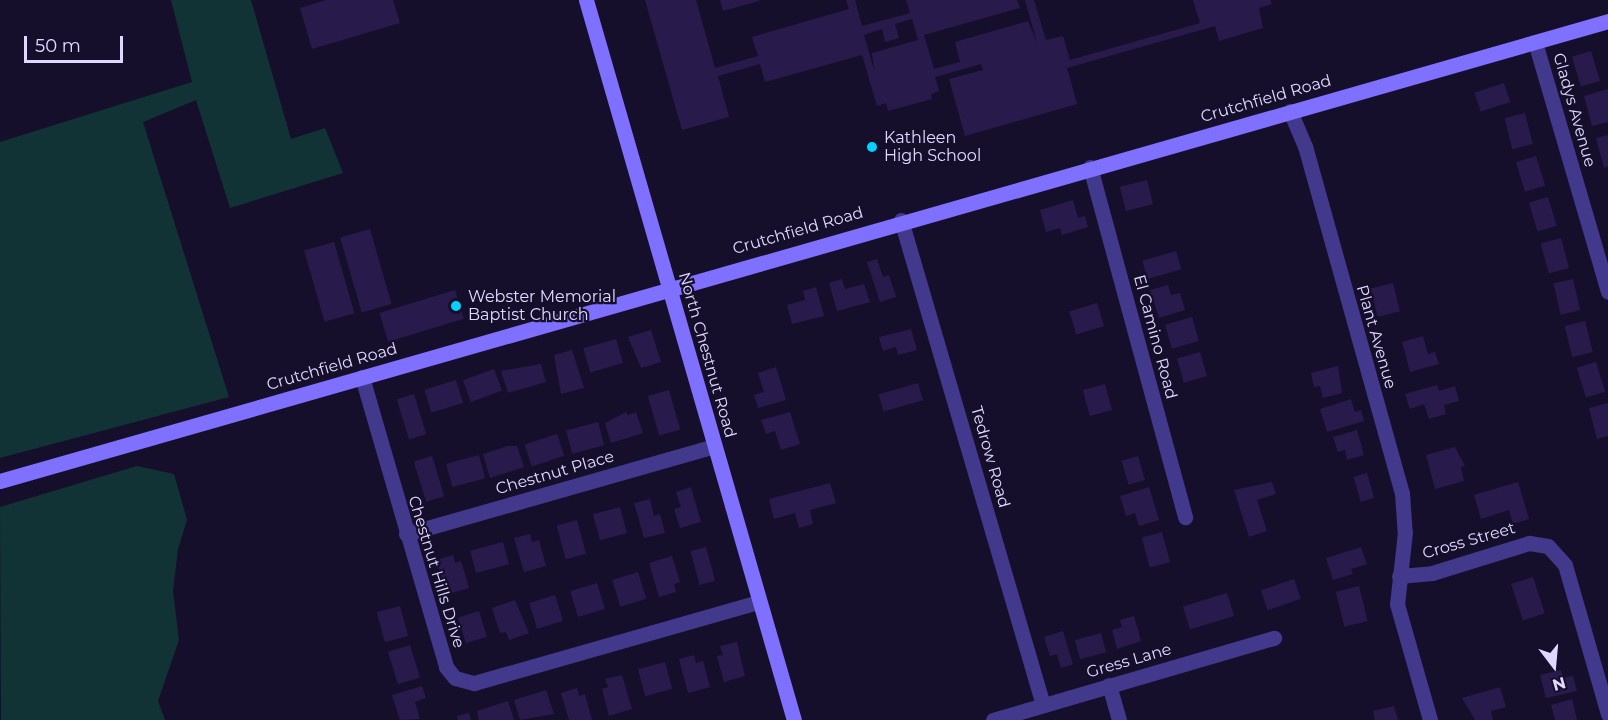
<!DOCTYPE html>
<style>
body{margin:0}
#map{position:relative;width:1608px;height:720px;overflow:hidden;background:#160f2b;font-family:Montserrat,sans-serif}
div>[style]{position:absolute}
.green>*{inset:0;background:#123335}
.building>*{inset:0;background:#291a4c;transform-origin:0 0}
.street>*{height:15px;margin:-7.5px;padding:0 7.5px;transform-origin:7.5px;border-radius:7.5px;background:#42388c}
.secondary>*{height:15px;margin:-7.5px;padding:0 7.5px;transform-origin:7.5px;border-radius:7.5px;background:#7f70ff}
.dots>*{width:16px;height:16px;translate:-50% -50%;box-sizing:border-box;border:3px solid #160f2b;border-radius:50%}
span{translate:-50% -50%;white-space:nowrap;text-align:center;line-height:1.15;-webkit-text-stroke:4.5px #160f2b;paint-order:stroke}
.street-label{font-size:16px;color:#e0d9ff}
.poi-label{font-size:16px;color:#e0d9ff}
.left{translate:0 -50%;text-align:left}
.north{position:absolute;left:1524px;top:636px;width:60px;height:60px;-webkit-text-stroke:4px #160f2b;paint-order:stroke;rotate:164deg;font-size:16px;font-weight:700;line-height:24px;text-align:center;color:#e0d9ff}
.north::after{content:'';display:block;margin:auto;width:21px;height:27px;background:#e0d9ff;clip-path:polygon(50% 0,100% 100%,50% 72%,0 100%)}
.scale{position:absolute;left:24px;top:36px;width:99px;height:27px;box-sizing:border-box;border:3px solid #e0d9ff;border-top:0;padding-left:8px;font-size:18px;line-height:21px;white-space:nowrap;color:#e0d9ff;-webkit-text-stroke:4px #160f2b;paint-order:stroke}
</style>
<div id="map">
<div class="green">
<i style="clip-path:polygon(171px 0,251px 0,291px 139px,325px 128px,343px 173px,230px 208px,196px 100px,143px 122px,229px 397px,0 458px,0 142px,192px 82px)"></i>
<i style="clip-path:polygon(137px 466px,174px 474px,187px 520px,178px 549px,173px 591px,179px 640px,158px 701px,165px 720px,1px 720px,0 507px)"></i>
</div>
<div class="building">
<i style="clip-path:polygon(326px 0,393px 0,400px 23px,312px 49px,300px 8px)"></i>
<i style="clip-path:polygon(evenodd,645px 0,696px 0,715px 68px,758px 56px,752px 37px,849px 9px,846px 0,855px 0,862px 26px,910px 13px,906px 0,1017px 0,1020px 8px,924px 35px,934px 69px,960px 62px,955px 42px,1028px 21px,1037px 43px,1025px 0,1034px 0,1046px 40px,1063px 36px,1070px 60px,1200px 23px,1193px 0,1270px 0,1272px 4px,1259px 8px,1263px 28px,1219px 41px,1215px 26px,1067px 68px,1077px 104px,965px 136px,949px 79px,983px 70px,981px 64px,935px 77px,939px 91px,931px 94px,932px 99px,888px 111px,886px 103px,877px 106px,862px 55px,765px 82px,760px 64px,718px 76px,729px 117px,682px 130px,645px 0,912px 19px,918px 40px,872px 53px,874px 70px,864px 35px,882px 29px,885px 42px,899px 38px,895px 24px,912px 19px)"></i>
<i style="clip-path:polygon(720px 0,759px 0,759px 1px,723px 11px)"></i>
<i style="left:1591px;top:51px;width:31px;height:20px;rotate:73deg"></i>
<i style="left:1504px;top:83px;width:20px;height:31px;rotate:72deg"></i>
<i style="clip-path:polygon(1608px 89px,1608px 122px,1592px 126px,1584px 96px)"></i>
<i style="left:1525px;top:113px;width:32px;height:21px;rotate:76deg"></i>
<i style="clip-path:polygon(1608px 135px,1608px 166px,1604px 168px,1596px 138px)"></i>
<i style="left:1536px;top:156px;width:31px;height:21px;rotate:73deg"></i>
<i style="left:1147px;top:180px;width:25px;height:28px;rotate:76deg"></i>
<i style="left:1548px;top:197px;width:30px;height:20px;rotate:73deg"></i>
<i style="clip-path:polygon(1073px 200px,1078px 218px,1085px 216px,1088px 227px,1062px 235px,1060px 228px,1046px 232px,1040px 210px)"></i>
<i style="left:370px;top:229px;width:78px;height:31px;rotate:74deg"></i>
<i style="left:1561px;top:238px;width:31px;height:21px;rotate:75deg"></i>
<i style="left:334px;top:242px;width:74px;height:31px;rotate:74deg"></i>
<i style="left:1176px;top:251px;width:19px;height:35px;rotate:74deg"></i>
<i style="clip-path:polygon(877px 259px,883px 277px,889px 275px,896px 297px,880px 302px,867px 262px)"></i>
<i style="clip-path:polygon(842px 279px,845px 289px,864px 284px,870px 302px,837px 311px,829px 283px)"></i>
<i style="left:1573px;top:279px;width:32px;height:20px;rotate:77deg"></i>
<i style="left:1393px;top:283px;width:29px;height:23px;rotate:76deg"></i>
<i style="clip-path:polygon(1168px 285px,1171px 295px,1180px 293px,1185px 310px,1159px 318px,1150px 290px)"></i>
<i style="clip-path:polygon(816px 287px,824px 316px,792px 324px,787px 305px,805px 300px,803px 291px)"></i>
<i style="left:455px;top:290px;width:30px;height:79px;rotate:73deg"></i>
<i style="left:1097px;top:303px;width:24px;height:29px;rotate:73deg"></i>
<i style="left:1192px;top:317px;width:25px;height:28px;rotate:74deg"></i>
<i style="left:1585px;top:321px;width:32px;height:21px;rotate:76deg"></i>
<i style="clip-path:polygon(911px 329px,917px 350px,898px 355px,896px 347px,883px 351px,879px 337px)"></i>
<i style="clip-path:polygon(651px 330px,661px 362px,641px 368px,628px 337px)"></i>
<i style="clip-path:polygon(1423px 336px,1428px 354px,1435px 352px,1439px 364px,1410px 372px,1402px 342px)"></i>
<i style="left:616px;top:339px;width:25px;height:34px;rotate:74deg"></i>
<i style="clip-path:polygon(572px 350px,584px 388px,561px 394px,554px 355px)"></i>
<i style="left:1200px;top:352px;width:25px;height:24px;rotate:74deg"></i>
<i style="left:1596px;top:362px;width:31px;height:20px;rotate:73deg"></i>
<i style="clip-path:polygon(541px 364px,546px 382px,508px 393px,501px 371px)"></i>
<i style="clip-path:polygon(1338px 366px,1342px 393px,1323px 398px,1320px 386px,1314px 387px,1311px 373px)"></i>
<i style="clip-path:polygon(776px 367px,786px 400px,758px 408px,754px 395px,764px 392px,758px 373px)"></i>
<i style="left:494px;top:369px;width:23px;height:33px;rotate:70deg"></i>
<i style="left:456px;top:380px;width:24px;height:33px;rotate:73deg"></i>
<i style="left:918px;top:383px;width:18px;height:41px;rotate:74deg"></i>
<i style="left:1105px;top:384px;width:27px;height:23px;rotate:75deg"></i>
<i style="clip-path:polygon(1437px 385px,1439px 391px,1455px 386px,1459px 401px,1444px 405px,1446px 414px,1429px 419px,1424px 404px,1410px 409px,1405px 394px)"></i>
<i style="left:669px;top:390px;width:41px;height:22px;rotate:74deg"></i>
<i style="left:414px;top:394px;width:42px;height:18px;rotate:73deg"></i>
<i style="clip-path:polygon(1351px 399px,1355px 412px,1361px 410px,1364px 421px,1327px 432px,1320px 409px)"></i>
<i style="clip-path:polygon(1608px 403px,1608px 436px,1597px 439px,1589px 408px)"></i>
<i style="clip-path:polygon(626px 412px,628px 415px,636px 412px,643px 433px,611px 443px,605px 423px)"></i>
<i style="clip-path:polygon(790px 412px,800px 444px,781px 450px,775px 431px,766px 434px,761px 420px)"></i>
<i style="left:598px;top:422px;width:24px;height:33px;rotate:75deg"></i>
<i style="clip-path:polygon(1357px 430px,1364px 455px,1347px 460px,1345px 450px,1338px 452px,1333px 437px)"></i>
<i style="left:557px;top:434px;width:23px;height:34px;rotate:72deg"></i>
<i style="clip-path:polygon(508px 446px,517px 446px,524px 467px,490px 478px,483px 454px)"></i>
<i style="clip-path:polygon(1455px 447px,1465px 466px,1461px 467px,1464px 481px,1435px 489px,1426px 455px)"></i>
<i style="left:479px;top:455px;width:24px;height:34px;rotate:75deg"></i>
<i style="left:432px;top:456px;width:42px;height:19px;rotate:73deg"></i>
<i style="left:1138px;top:456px;width:25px;height:17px;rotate:74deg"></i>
<i style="left:1367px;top:473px;width:26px;height:14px;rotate:74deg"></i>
<i style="clip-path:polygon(1272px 482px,1276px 494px,1257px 500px,1267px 531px,1249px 537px,1234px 490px)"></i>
<i style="clip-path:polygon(1518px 482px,1529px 519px,1513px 524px,1509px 510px,1481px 519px,1474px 495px)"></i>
<i style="clip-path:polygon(830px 483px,836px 503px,810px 510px,813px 524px,799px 528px,795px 513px,774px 519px,769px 499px)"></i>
<i style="clip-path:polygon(691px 487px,701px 522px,680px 528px,674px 509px,681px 507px,676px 492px)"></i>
<i style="clip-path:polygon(1149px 487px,1159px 520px,1139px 526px,1135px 513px,1126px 516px,1120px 496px)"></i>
<i style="clip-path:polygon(650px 499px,654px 516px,660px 514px,665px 533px,644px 538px,634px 503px)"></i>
<i style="left:620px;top:507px;width:27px;height:28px;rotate:75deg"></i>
<i style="left:577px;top:520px;width:35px;height:21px;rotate:75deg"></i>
<i style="left:1162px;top:532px;width:31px;height:21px;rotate:75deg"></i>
<i style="clip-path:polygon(530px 534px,532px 542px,539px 540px,546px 566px,524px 572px,514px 538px)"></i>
<i style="left:503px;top:542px;width:23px;height:34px;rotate:75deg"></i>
<i style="left:706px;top:547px;width:35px;height:16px;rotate:75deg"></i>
<i style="clip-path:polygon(1361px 547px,1367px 564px,1351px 569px,1353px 574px,1333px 580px,1326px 558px)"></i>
<i style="clip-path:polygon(453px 555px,455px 563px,461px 561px,469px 588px,447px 594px,436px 560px)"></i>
<i style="clip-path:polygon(672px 556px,680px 582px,674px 584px,676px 592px,659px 597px,649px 563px)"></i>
<i style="left:638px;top:572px;width:28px;height:27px;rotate:73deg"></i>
<i style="left:1533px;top:577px;width:38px;height:23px;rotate:72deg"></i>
<i style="left:1294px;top:579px;width:21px;height:35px;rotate:71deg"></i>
<i style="left:597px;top:583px;width:27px;height:28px;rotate:73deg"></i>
<i style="left:1359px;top:586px;width:36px;height:24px;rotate:76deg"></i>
<i style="left:1227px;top:593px;width:24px;height:46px;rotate:73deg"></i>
<i style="left:555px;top:595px;width:27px;height:27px;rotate:73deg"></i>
<i style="clip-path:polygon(515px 600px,529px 633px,509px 640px,506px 632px,500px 633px,492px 608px)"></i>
<i style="left:400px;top:606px;width:31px;height:24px;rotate:75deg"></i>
<i style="left:479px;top:611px;width:27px;height:22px;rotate:73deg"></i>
<i style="clip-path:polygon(1134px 616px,1141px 641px,1117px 649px,1112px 630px,1122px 627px,1120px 620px)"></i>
<i style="clip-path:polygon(1063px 631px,1073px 664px,1061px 668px,1057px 654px,1050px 656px,1044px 637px)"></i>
<i style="left:1101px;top:633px;width:20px;height:27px;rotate:75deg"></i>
<i style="clip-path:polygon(737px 642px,745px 676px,724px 682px,717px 656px,723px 655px,720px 646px)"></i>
<i style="left:410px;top:645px;width:34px;height:23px;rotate:73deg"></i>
<i style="clip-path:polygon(694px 655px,696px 663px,703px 661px,710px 687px,688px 693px,679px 659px)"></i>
<i style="left:665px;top:662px;width:28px;height:28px;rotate:75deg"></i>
<i style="clip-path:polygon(1561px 670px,1563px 678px,1573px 676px,1577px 691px,1546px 698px,1540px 675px)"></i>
<i style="clip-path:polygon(622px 675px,632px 709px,609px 716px,602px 689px,608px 687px,605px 679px)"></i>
<i style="clip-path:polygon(422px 686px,426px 698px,415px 702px,420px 719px,400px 720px,392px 695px)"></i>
<i style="clip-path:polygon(1500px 687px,1506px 707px,1491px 711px,1493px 720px,1475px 720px,1462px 698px)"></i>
<i style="clip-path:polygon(577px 688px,579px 696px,585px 694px,592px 720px,569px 720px,561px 693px)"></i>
<i style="clip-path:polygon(546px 690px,554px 714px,520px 720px,514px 700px)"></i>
<i style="clip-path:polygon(1572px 699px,1577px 720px,1555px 720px,1551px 705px)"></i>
<i style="clip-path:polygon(508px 701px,514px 720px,479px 720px,477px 711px)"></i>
<i style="clip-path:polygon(1394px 706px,1398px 720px,1375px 720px,1373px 711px)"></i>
<i style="clip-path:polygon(469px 713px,471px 720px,458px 720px,457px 716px)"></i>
</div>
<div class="street">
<i style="left:1535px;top:42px;width:260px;rotate:73.7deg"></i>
<i style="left:1290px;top:111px;width:38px;rotate:67deg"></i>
<i style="left:1305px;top:146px;width:360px;rotate:74.4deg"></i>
<i style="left:1402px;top:493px;width:39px;rotate:86deg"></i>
<i style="left:1405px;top:532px;width:72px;rotate:96.3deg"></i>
<i style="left:1397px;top:604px;width:121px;rotate:74.1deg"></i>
<i style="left:1090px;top:167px;width:363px;rotate:74.8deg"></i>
<i style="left:901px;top:220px;width:505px;rotate:73.68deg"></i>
<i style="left:362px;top:377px;width:302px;rotate:73.8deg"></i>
<i style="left:446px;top:667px;width:14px;rotate:51deg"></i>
<i style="left:455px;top:678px;width:20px;rotate:15deg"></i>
<i style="left:474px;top:683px;width:296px;rotate:-15.9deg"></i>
<i style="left:406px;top:534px;width:320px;rotate:-15.9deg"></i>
<i style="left:1399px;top:576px;width:33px;rotate:-5deg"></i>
<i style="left:1432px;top:573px;width:102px;rotate:-17.2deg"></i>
<i style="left:1529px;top:543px;width:19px;rotate:9deg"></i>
<i style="left:1548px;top:546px;width:25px;rotate:48deg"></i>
<i style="left:1565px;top:565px;width:155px;rotate:73.9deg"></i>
<i style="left:1109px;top:685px;width:36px;rotate:74deg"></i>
<i style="left:993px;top:720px;width:293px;rotate:-16.3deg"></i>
</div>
<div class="secondary">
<i style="left:586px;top:0;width:749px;rotate:73.89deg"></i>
<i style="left:0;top:481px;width:1673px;rotate:-15.96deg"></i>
</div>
<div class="dots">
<i style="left:872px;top:147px;background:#05d1ff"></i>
<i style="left:456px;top:306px;background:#05d1ff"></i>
</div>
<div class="street-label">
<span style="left:1266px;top:99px;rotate:-16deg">Crutchfield Road</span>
<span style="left:1574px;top:110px;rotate:74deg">Gladys Avenue</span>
<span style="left:798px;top:231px;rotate:-16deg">Crutchfield Road</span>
<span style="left:1155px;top:337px;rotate:75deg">El Camino Road</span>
<span style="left:1376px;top:337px;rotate:74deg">Plant Avenue</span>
<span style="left:707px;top:355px;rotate:74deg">North Chestnut Road</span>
<span style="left:332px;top:367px;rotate:-16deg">Crutchfield Road</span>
<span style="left:990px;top:457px;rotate:74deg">Tedrow Road</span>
<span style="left:555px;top:473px;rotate:-16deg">Chestnut Place</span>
<span style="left:1469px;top:541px;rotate:-16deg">Cross Street</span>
<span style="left:436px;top:572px;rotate:73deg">Chestnut Hills Drive</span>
<span style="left:1129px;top:661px;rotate:-16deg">Gress Lane</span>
</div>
<div class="poi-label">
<span class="left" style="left:884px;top:147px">Kathleen<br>High School</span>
<span class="left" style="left:468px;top:306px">Webster Memorial<br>Baptist Church</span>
</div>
<div class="north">N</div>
<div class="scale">50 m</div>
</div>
